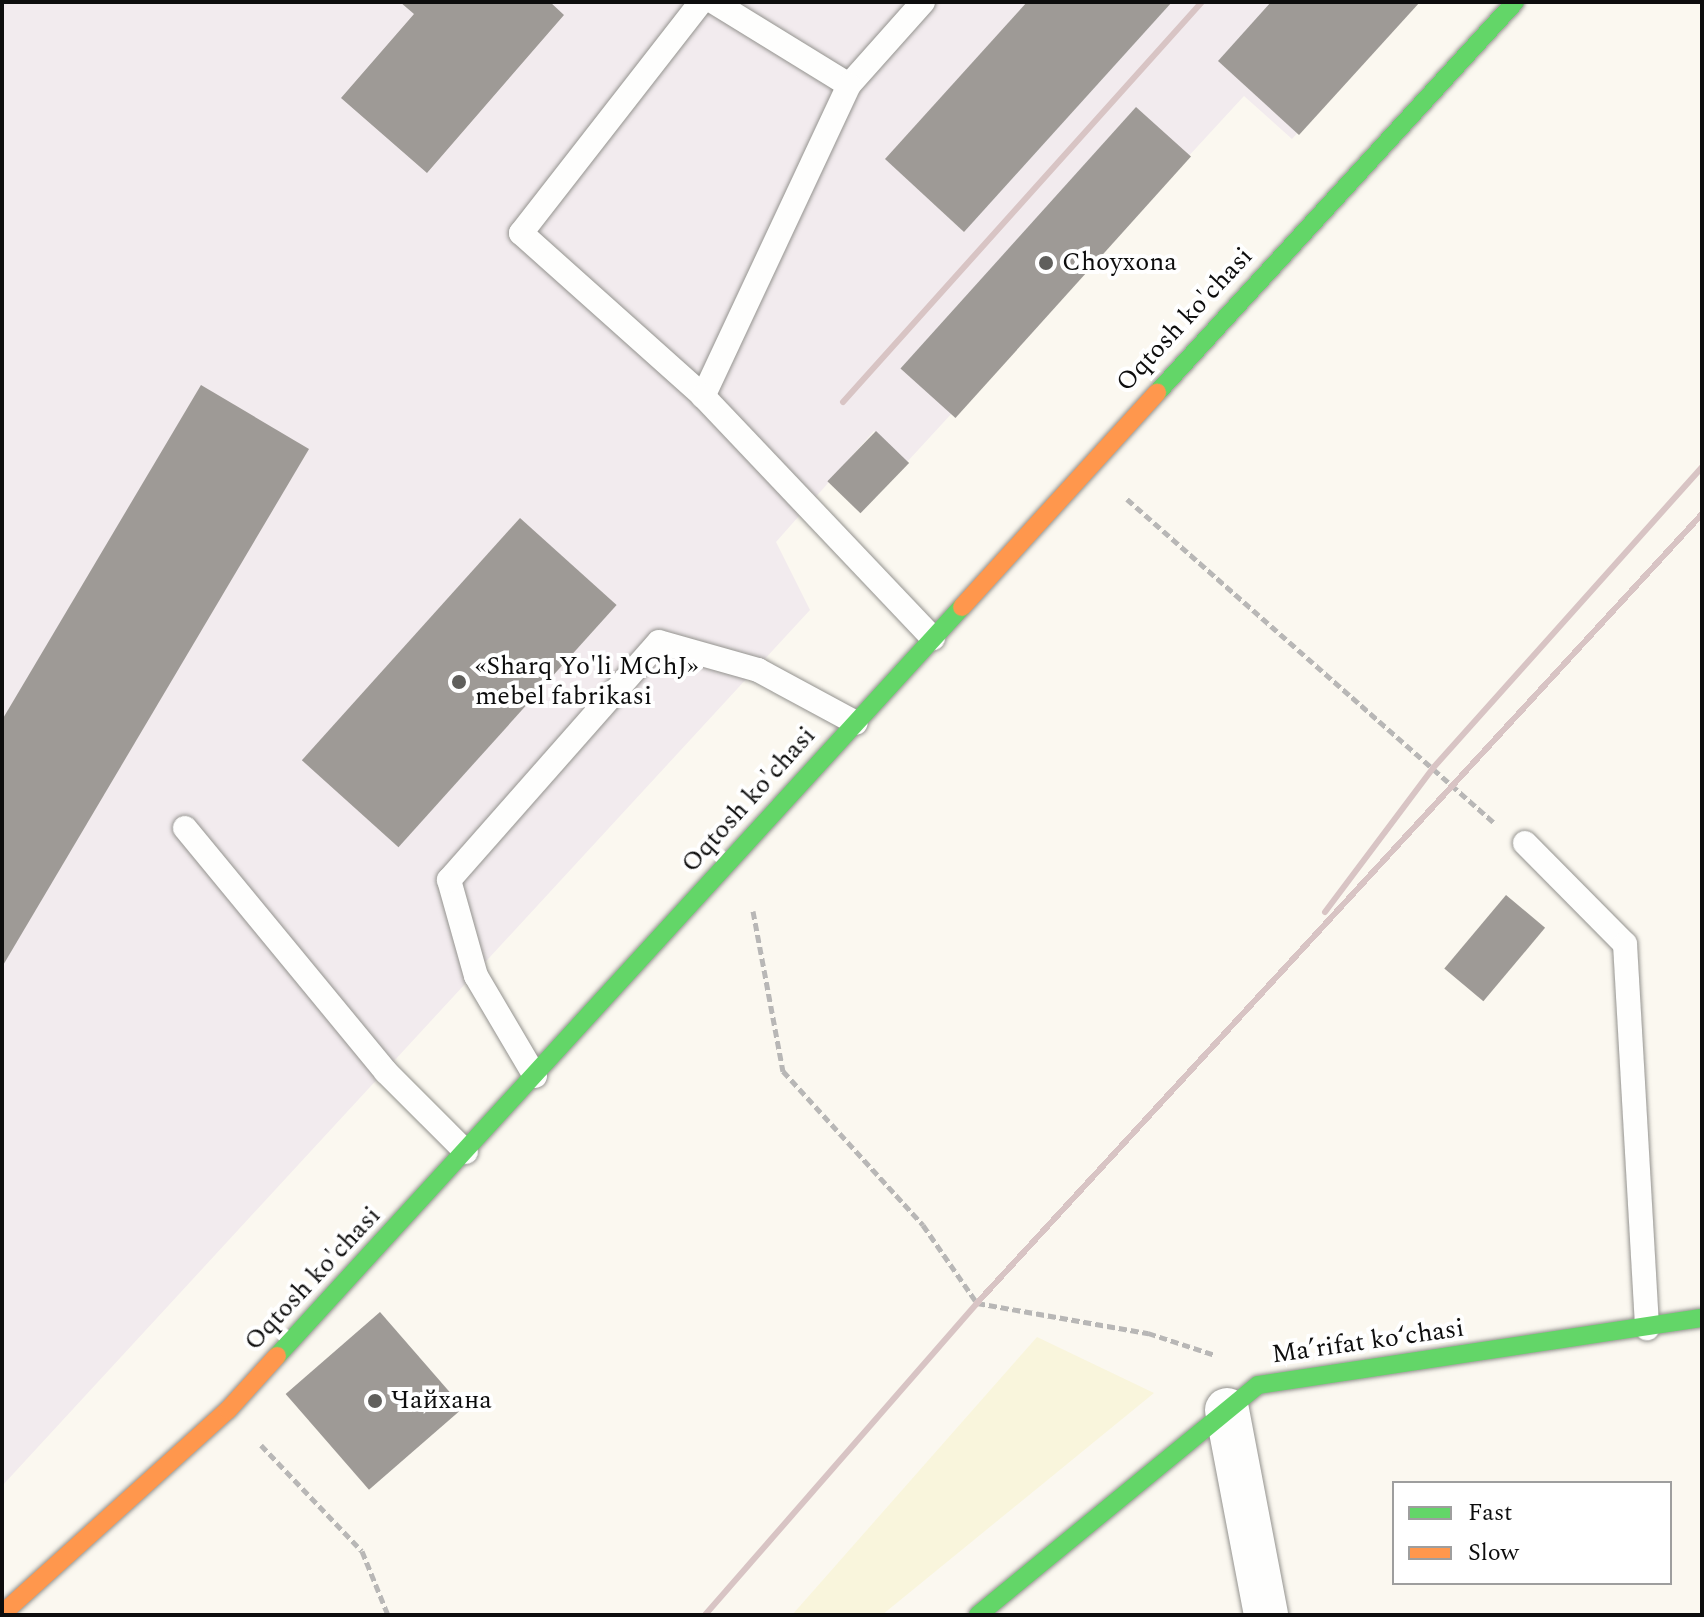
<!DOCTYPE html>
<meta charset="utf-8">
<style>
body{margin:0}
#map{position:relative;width:1704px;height:1617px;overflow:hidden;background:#fbf8f0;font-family:Spectral,serif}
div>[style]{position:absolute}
.industrial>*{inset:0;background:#f2ebee}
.farmland>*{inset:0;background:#f9f5dc}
.building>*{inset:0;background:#9e9a96;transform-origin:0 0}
.path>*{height:5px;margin-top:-2.5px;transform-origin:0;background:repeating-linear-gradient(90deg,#b8b7b6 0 8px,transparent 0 12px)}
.roads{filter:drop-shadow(0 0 2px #94938f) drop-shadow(0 0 2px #94938f)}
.lane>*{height:24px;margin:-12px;padding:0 12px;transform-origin:12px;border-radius:12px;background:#fefefd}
.street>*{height:44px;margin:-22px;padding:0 22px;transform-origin:22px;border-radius:22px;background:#fefefd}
.fast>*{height:18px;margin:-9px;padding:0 9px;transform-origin:9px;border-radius:9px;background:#63d668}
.slow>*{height:18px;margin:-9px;padding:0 9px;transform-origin:9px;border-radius:9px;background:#ff974d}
.rail>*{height:6px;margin:-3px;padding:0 3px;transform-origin:3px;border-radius:3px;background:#d8c4c4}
.dots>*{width:22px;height:22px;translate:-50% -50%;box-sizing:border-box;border:4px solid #fff;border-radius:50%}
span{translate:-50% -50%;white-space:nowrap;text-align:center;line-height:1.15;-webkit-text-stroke:8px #fff;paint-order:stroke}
.poi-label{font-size:26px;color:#0d0d0d}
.left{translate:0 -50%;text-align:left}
.street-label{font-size:26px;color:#0d0d0d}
.frame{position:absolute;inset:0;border:4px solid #0d0d0d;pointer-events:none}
.legend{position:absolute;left:1392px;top:1481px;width:280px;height:104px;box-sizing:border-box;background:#fff;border:2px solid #9e9e9e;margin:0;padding:10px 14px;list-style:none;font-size:24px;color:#0d0d0d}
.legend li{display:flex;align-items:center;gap:16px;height:40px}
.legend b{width:40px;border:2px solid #9e9e9e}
</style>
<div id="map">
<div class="industrial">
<i style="clip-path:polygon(2px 2px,1416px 2px,1292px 139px,1244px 96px,907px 462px,874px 431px,776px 542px,810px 610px,2px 1486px)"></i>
</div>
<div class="farmland">
<i style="clip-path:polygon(1037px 1337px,1154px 1393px,882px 1615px,792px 1615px)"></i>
</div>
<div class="building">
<i style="clip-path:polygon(400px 2px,550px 2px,564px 15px,427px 173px,341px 98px,414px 14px)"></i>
<i style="clip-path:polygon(1027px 2px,1172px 2px,964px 232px,885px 159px)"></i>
<i style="clip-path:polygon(1271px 2px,1420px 2px,1299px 135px,1218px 61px)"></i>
<i style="left:1136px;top:107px;width:74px;height:352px;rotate:42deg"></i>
<i style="clip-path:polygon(201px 385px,309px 449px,2px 967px,2px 720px)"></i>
<i style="left:876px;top:431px;width:46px;height:70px;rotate:44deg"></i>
<i style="left:520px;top:518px;width:130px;height:326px;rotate:42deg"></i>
<i style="left:1506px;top:895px;width:51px;height:96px;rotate:40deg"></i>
<i style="left:380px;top:1312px;width:127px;height:125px;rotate:49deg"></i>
</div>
<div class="path">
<i style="left:1127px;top:499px;width:490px;rotate:41.4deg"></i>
<i style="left:753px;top:911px;width:163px;rotate:79.4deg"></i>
<i style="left:783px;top:1071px;width:208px;rotate:47.7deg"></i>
<i style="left:923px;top:1225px;width:95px;rotate:55.3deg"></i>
<i style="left:977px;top:1303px;width:174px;rotate:10deg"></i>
<i style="left:1148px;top:1333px;width:71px;rotate:18.2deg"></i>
<i style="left:261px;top:1445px;width:146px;rotate:46.4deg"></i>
<i style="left:362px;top:1551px;width:69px;rotate:67.9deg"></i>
</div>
<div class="roads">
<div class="lane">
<i style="left:701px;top:2px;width:293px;rotate:127.9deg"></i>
<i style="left:521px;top:233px;width:244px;rotate:41.8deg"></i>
<i style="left:714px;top:2px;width:158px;rotate:31.6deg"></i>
<i style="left:923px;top:2px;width:111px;rotate:131.7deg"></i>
<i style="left:849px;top:85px;width:344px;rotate:115.1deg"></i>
<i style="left:703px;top:396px;width:334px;rotate:46.5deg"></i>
<i style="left:185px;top:828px;width:316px;rotate:50.5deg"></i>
<i style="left:386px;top:1072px;width:113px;rotate:45deg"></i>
<i style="left:1525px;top:843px;width:142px;rotate:45.3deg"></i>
<i style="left:1625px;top:944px;width:385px;rotate:86.7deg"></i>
<i style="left:535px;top:1076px;width:116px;rotate:-120.5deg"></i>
<i style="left:476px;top:976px;width:100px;rotate:-105.7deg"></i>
<i style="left:449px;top:880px;width:317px;rotate:-48.6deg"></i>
<i style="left:659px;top:642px;width:103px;rotate:15.8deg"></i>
<i style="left:758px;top:670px;width:111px;rotate:28.4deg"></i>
</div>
<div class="street">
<i style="left:1227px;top:1410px;width:209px;rotate:79.2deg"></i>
</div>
<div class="fast">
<i style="left:1157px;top:393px;width:530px;rotate:-47.52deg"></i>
<i style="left:277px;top:1356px;width:1015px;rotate:-47.56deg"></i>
<i style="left:978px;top:1615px;width:362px;rotate:-39.4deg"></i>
<i style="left:1258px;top:1385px;width:449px;rotate:-8.6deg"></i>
</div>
<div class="slow">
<i style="left:962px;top:607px;width:290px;rotate:-47.7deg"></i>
<i style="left:2px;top:1614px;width:304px;rotate:-42.1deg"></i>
<i style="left:228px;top:1410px;width:73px;rotate:-47.8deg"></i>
</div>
</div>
<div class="rail">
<i style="left:843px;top:402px;width:537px;rotate:-48.09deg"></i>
<i style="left:1325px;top:912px;width:180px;rotate:-53.1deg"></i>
<i style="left:1433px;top:768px;width:404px;rotate:-48.2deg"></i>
<i style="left:705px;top:1615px;width:414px;rotate:-48.9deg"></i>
<i style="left:977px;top:1303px;width:1072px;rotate:-47.42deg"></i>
</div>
<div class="dots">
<i style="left:1046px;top:263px;background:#605f5c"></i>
<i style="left:459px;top:682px;background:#605f5c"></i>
<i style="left:375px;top:1401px;background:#605f5c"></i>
</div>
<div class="poi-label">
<span class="left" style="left:1062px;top:263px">Choyxona</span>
<span class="left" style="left:475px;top:682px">«Sharq Yo'li MChJ»<br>mebel fabrikasi</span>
<span class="left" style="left:391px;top:1401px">Чайхана</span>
</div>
<div class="street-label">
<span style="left:1185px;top:320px;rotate:-47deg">Oqtosh ko'chasi</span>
<span style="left:749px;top:800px;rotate:-48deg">Oqtosh ko'chasi</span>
<span style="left:313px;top:1279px;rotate:-47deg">Oqtosh ko'chasi</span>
<span style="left:1368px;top:1342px;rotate:-8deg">Maʼrifat koʻchasi</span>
</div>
<div class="frame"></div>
<ul class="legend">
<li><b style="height:10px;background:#63d668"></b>Fast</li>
<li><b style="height:10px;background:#ff974d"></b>Slow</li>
</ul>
</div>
